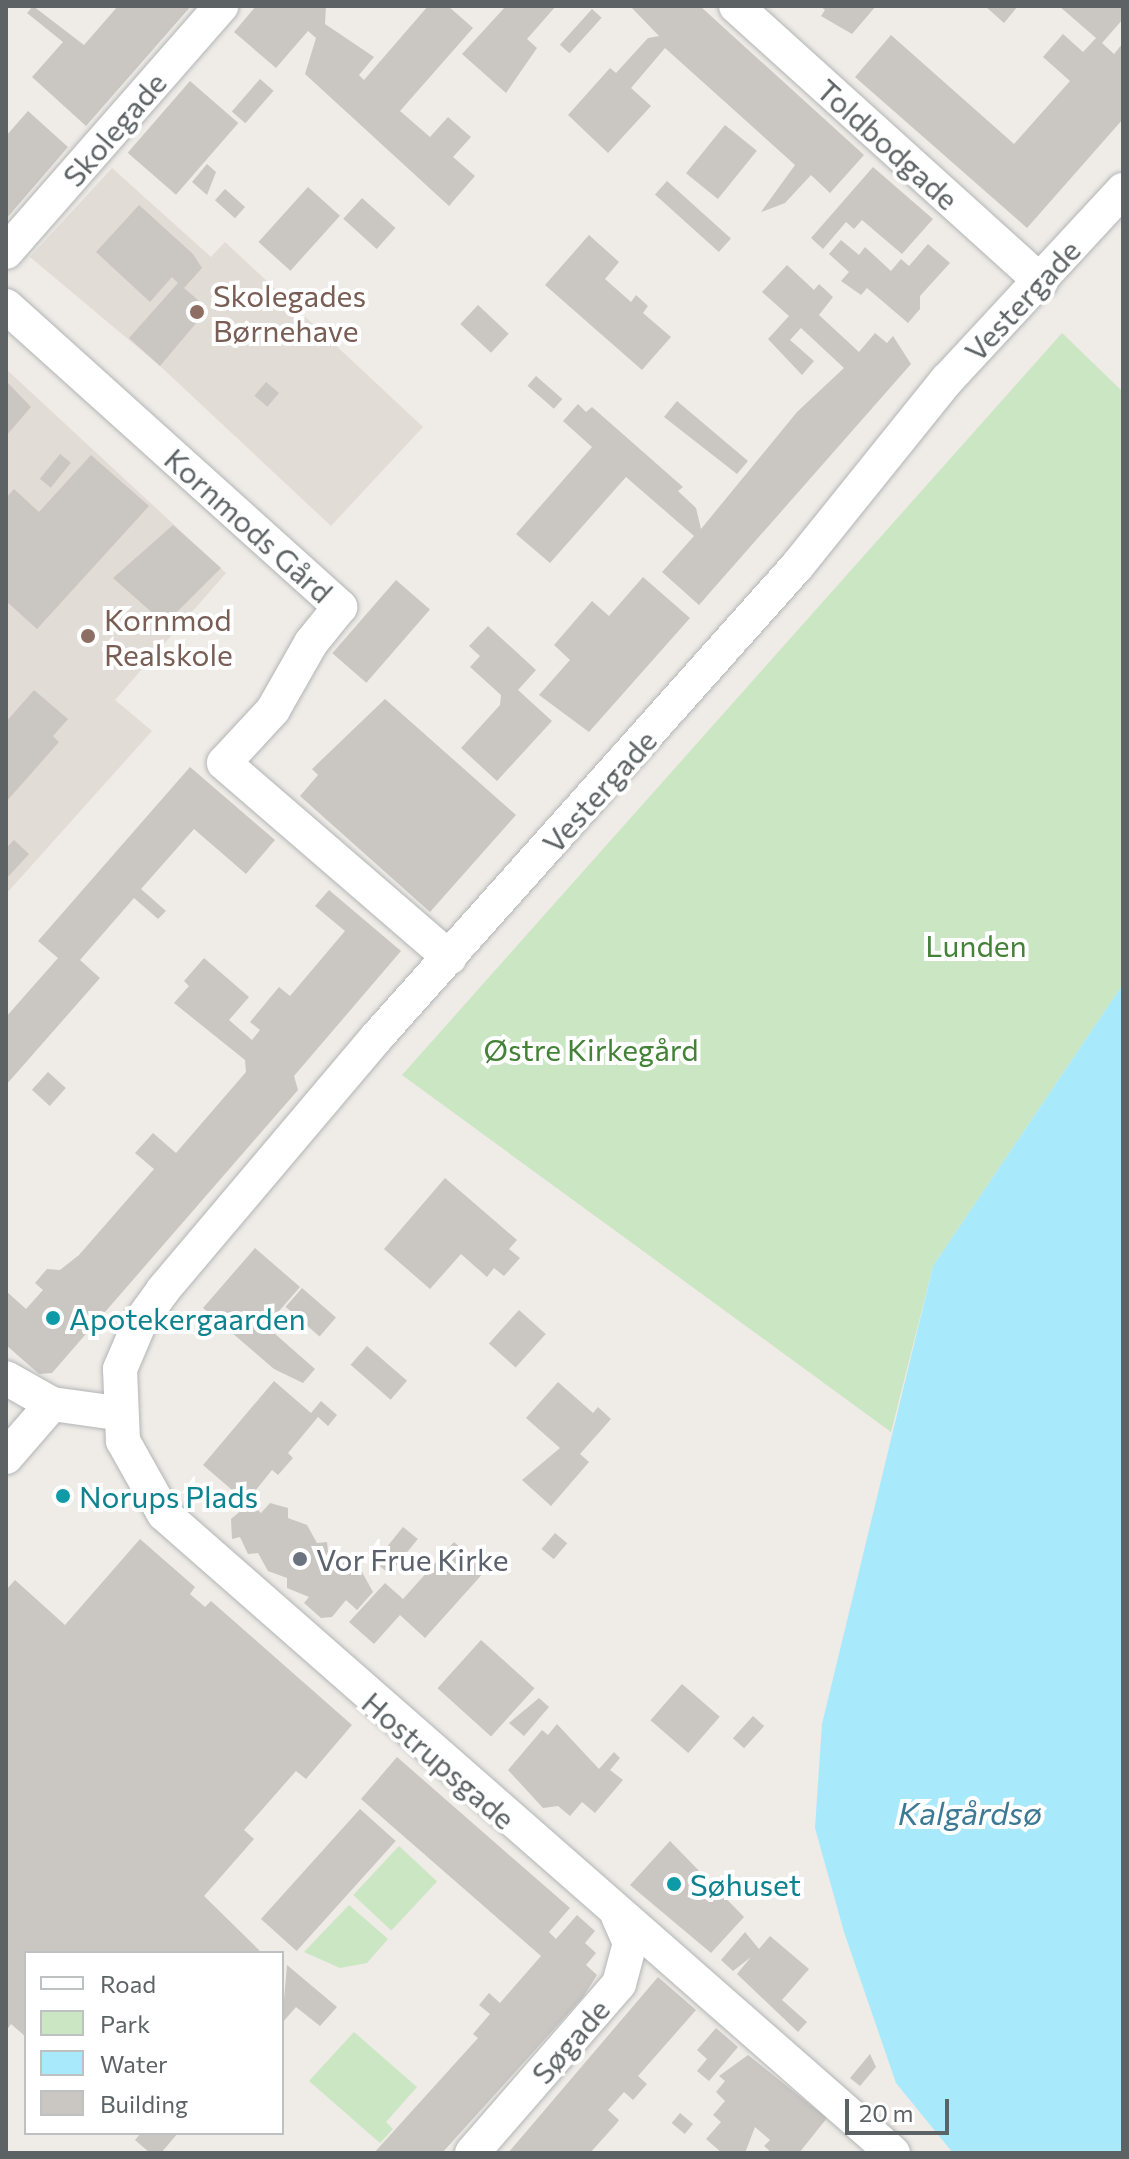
<!DOCTYPE html>
<meta charset="utf-8">
<style>
body{margin:0}
#map{position:relative;width:1129px;height:2159px;overflow:hidden;background:#efebe6;font-family:Commissioner,sans-serif}
div>[style]{position:absolute}
.education>*{inset:0;background:#e2dcd7}
.green>*{inset:0;background:#cae6c3;transform-origin:0 0}
.water>*{inset:0;background:#a8e9fc}
.building>*{inset:0;background:#cac6c2;transform-origin:0 0}
.roads{filter:drop-shadow(0 0 2px #b1b5b7) drop-shadow(0 0 2px #b1b5b7)}
.minor>*{height:34px;margin:-17px;padding:0 17px;transform-origin:17px;border-radius:17px;background:#fff}
.dots>*{width:22px;height:22px;translate:-50% -50%;box-sizing:border-box;border:4px solid #fff;border-radius:50%}
span{translate:-50% -50%;white-space:nowrap;text-align:center;line-height:1.15;-webkit-text-stroke:8px #fff;paint-order:stroke}
.street-label{font-size:30px;color:#5d6365}
.education-label{font-size:30px;color:#785e54}
.left{translate:0 -50%;text-align:left}
.park-label{font-size:30px;color:#438237}
.culture-label{font-size:30px;color:#0d838f}
.worship-label{font-size:30px;color:#5b616d}
.water-label{font-size:32px;color:#3c7994;font-style:italic}
.frame{position:absolute;inset:0;border:8px solid #5d6365;pointer-events:none}
.legend{position:absolute;left:24px;top:1951px;width:260px;height:184px;box-sizing:border-box;background:#fff;border:2px solid #bec1c1;margin:0;padding:10px 14px;list-style:none;font-size:24px;color:#5d6365}
.legend li{display:flex;align-items:center;gap:16px;height:40px}
.legend b{width:40px;border:2px solid #bec1c1}
.scale{position:absolute;left:845px;top:2099px;width:104px;height:36px;box-sizing:border-box;border:4px solid #5d6365;border-top:0;padding-left:10px;font-size:24px;line-height:28px;white-space:nowrap;color:#5d6365;-webkit-text-stroke:6px #fff;paint-order:stroke}
</style>
<div id="map">
<div class="education">
<i style="clip-path:polygon(112px 168px,211px 257px,225px 242px,423px 427px,331px 526px,160px 366px,30px 257px)"></i>
<i style="clip-path:polygon(6px 369px,226px 573px,115px 700px,152px 731px,6px 894px)"></i>
</div>
<div class="green">
<i style="clip-path:polygon(1062px 333px,1123px 392px,1123px 984px,933px 1266px,891px 1432px,402px 1075px)"></i>
<i style="left:399px;top:1846px;width:52px;height:67px;rotate:43deg"></i>
<i style="clip-path:polygon(349px 1905px,388px 1939px,367px 1963px,340px 1968px,304px 1952px)"></i>
<i style="clip-path:polygon(354px 2032px,417px 2087px,386px 2122px,393px 2129px,380px 2143px,309px 2081px)"></i>
</div>
<div class="water">
<i style="clip-path:polygon(1123px 984px,1123px 2153px,953px 2153px,896px 2083px,844px 1932px,815px 1828px,822px 1724px,933px 1266px)"></i>
</div>
<div class="building">
<i style="clip-path:polygon(33px 6px,84px 45px,118px 6px,191px 6px,86px 126px,32px 77px,63px 42px,27px 13px)"></i>
<i style="clip-path:polygon(256px 6px,326px 6px,325px 24px,374px 57px,359px 75px,364px 80px,428px 6px,448px 6px,473px 28px,400px 111px,430px 137px,448px 117px,471px 137px,453px 157px,475px 176px,449px 206px,305px 74px,316px 38px,308px 31px,276px 68px,234px 32px)"></i>
<i style="clip-path:polygon(506px 6px,556px 6px,527px 39px,537px 48px,506px 93px,462px 54px)"></i>
<i style="clip-path:polygon(630px 6px,700px 6px,864px 155px,830px 193px,811px 175px,785px 203px,761px 212px,795px 165px,665px 48px,631px 88px,651px 106px,608px 153px,568px 115px,610px 68px,616px 73px,648px 38px,659px 36px)"></i>
<i style="clip-path:polygon(820px 6px,876px 6px,852px 34px,821px 16px,825px 10px)"></i>
<i style="clip-path:polygon(985px 6px,1018px 6px,1004px 23px)"></i>
<i style="clip-path:polygon(1059px 6px,1123px 6px,1123px 19px,1102px 43px,1114px 54px,1123px 43px,1123px 119px,1027px 228px,855px 77px,891px 35px,1014px 144px,1070px 81px,1043px 57px,1063px 34px,1083px 52px,1096px 38px)"></i>
<i style="left:592px;top:9px;width:13px;height:48px;rotate:42deg"></i>
<i style="left:260px;top:79px;width:18px;height:43px;rotate:41deg"></i>
<i style="left:190px;top:81px;width:64px;height:95px;rotate:41deg"></i>
<i style="clip-path:polygon(28px 111px,68px 147px,6px 219px,6px 136px)"></i>
<i style="left:725px;top:125px;width:41px;height:62px;rotate:39deg"></i>
<i style="clip-path:polygon(207px 164px,216px 172px,207px 195px,192px 182px)"></i>
<i style="clip-path:polygon(873px 167px,933px 219px,902px 254px,862px 220px,854px 229px,846px 222px,823px 249px,811px 238px)"></i>
<i style="left:667px;top:181px;width:86px;height:18px;rotate:42deg"></i>
<i style="left:308px;top:187px;width:43px;height:74px;rotate:42deg"></i>
<i style="left:225px;top:189px;width:27px;height:15px;rotate:42deg"></i>
<i style="left:362px;top:198px;width:45px;height:28px;rotate:42deg"></i>
<i style="clip-path:polygon(139px 205px,193px 254px,202px 268px,184px 288px,208px 309px,160px 366px,129px 338px,178px 283px,172px 277px,150px 302px,96px 252px)"></i>
<i style="clip-path:polygon(589px 235px,619px 262px,605px 279px,631px 302px,636px 295px,648px 306px,643px 313px,671px 337px,642px 370px,545px 285px)"></i>
<i style="clip-path:polygon(841px 240px,859px 255px,865px 247px,891px 271px,901px 259px,909px 266px,928px 244px,950px 263px,920px 296px,920px 309px,908px 323px,867px 288px,861px 295px,841px 281px,849px 272px,829px 254px)"></i>
<i style="clip-path:polygon(787px 265px,814px 290px,819px 284px,833px 297px,819px 315px,859px 352px,875px 333px,887px 343px,893px 336px,911px 364px,699px 605px,662px 572px,694px 536px,626px 477px,550px 563px,516px 534px,592px 447px,563px 421px,578px 404px,586px 412px,592px 407px,683px 487px,678px 491px,696px 508px,701px 529px,797px 412px,844px 368px,801px 328px,790px 340px,814px 361px,802px 375px,768px 339px,789px 316px,762px 292px)"></i>
<i style="left:478px;top:305px;width:42px;height:26px;rotate:43deg"></i>
<i style="left:536px;top:376px;width:35px;height:13px;rotate:41deg"></i>
<i style="clip-path:polygon(6px 381px,31px 407px,6px 436px)"></i>
<i style="left:266px;top:382px;width:17px;height:18px;rotate:40deg"></i>
<i style="clip-path:polygon(677px 401px,748px 461px,737px 474px,664px 417px)"></i>
<i style="left:60px;top:454px;width:14px;height:32px;rotate:39deg"></i>
<i style="clip-path:polygon(91px 455px,149px 506px,37px 629px,6px 601px,6px 498px,14px 489px,39px 512px)"></i>
<i style="clip-path:polygon(173px 525px,221px 568px,165px 624px,113px 578px)"></i>
<i style="clip-path:polygon(643px 577px,690px 618px,589px 732px,539px 695px,570px 660px,554px 645px,592px 601px,609px 616px)"></i>
<i style="left:396px;top:580px;width:45px;height:97px;rotate:41deg"></i>
<i style="clip-path:polygon(488px 626px,536px 670px,518px 690px,552px 721px,497px 781px,461px 748px,500px 705px,501px 695px,470px 667px,480px 656px,469px 646px)"></i>
<i style="clip-path:polygon(34px 690px,68px 719px,53px 736px,59px 742px,6px 802px,6px 722px)"></i>
<i style="clip-path:polygon(385px 699px,516px 815px,430px 912px,300px 796px,318px 775px,312px 769px)"></i>
<i style="clip-path:polygon(190px 767px,275px 840px,246px 874px,194px 829px,141px 889px,166px 911px,158px 919px,134px 898px,80px 960px,100px 978px,6px 1085px,6px 1017px,58px 958px,38px 941px)"></i>
<i style="clip-path:polygon(14px 840px,29px 854px,6px 879px,6px 848px)"></i>
<i style="clip-path:polygon(329px 890px,401px 951px,294px 1076px,298px 1090px,52px 1373px,39px 1374px,6px 1345px,6px 1291px,26px 1309px,43px 1290px,35px 1283px,47px 1269px,60px 1270px,79px 1255px,154px 1169px,135px 1153px,153px 1133px,176px 1153px,246px 1072px,245px 1060px,174px 1003px,189px 986px,184px 981px,204px 958px,249px 997px,229px 1020px,252px 1040px,260px 1030px,250px 1022px,279px 987px,290px 996px,345px 931px,315px 906px)"></i>
<i style="left:48px;top:1072px;width:24px;height:24px;rotate:42deg"></i>
<i style="clip-path:polygon(445px 1178px,517px 1240px,509px 1249px,520px 1258px,504px 1276px,494px 1268px,487px 1277px,461px 1254px,430px 1289px,384px 1249px)"></i>
<i style="clip-path:polygon(255px 1248px,300px 1287px,266px 1326px,315px 1369px,303px 1383px,274px 1369px,203px 1308px)"></i>
<i style="left:302px;top:1288px;width:45px;height:25px;rotate:41deg"></i>
<i style="left:519px;top:1310px;width:36px;height:45px;rotate:42deg"></i>
<i style="left:367px;top:1346px;width:53px;height:25px;rotate:41deg"></i>
<i style="clip-path:polygon(274px 1381px,311px 1413px,321px 1401px,337px 1415px,328px 1426px,318px 1417px,288px 1453px,293px 1458px,278px 1475px,272px 1470px,246px 1502px,203px 1465px)"></i>
<i style="clip-path:polygon(558px 1382px,593px 1413px,598px 1407px,611px 1419px,580px 1454px,589px 1462px,551px 1506px,522px 1480px,560px 1448px,526px 1418px)"></i>
<i style="clip-path:polygon(250px 1503px,261px 1513px,270px 1503px,288px 1508px,288px 1518px,307px 1525px,317px 1543px,327px 1542px,328px 1552px,362px 1572px,373px 1592px,357px 1610px,346px 1600px,332px 1617px,321px 1618px,304px 1603px,309px 1597px,287px 1588px,287px 1578px,268px 1571px,258px 1553px,248px 1554px,240px 1537px,232px 1539px,231px 1519px)"></i>
<i style="left:403px;top:1527px;width:19px;height:45px;rotate:39deg"></i>
<i style="left:555px;top:1533px;width:16px;height:21px;rotate:40deg"></i>
<i style="clip-path:polygon(140px 1539px,195px 1587px,190px 1594px,205px 1607px,211px 1601px,352px 1725px,306px 1779px,296px 1771px,244px 1830px,254px 1839px,204px 1896px,262px 1953px,26px 1953px,26px 2037px,11px 2024px,6px 2031px,6px 1590px,15px 1580px,65px 1625px)"></i>
<i style="clip-path:polygon(454px 1542px,473px 1559px,482px 1549px,495px 1560px,425px 1638px,400px 1615px,374px 1644px,349px 1622px,385px 1583px,403px 1599px)"></i>
<i style="left:481px;top:1640px;width:72px;height:65px;rotate:42deg"></i>
<i style="left:682px;top:1684px;width:50px;height:48px;rotate:41deg"></i>
<i style="clip-path:polygon(539px 1698px,549px 1707px,524px 1736px,509px 1723px)"></i>
<i style="left:753px;top:1716px;width:15px;height:30px;rotate:42deg"></i>
<i style="clip-path:polygon(557px 1724px,599px 1769px,614px 1752px,620px 1758px,610px 1770px,623px 1780px,595px 1813px,582px 1802px,570px 1816px,558px 1806px,543px 1808px,508px 1770px,542px 1730px,548px 1735px)"></i>
<i style="clip-path:polygon(397px 1757px,570px 1908px,549px 1932px,556px 1939px,577px 1915px,595px 1931px,585px 1943px,596px 1953px,586px 1965px,597px 1975px,583px 1997px,442px 2153px,374px 2153px,478px 2038px,473px 2034px,490px 2014px,479px 2005px,489px 1993px,500px 2003px,541px 1956px,361px 1799px)"></i>
<i style="left:360px;top:1809px;width:48px;height:148px;rotate:42deg"></i>
<i style="clip-path:polygon(670px 1841px,744px 1917px,711px 1953px,630px 1885px)"></i>
<i style="clip-path:polygon(745px 1932px,759px 1949px,770px 1936px,809px 1969px,782px 2000px,807px 2022px,798px 2032px,737px 1974px,751px 1957px,733px 1971px,721px 1960px)"></i>
<i style="clip-path:polygon(287px 1965px,337px 2007px,320px 2026px,296px 2007px,282px 2023px)"></i>
<i style="clip-path:polygon(658px 1977px,696px 2010px,638px 2076px,647px 2084px,633px 2100px,624px 2092px,608px 2110px,619px 2120px,616px 2124px,590px 2153px,508px 2153px)"></i>
<i style="clip-path:polygon(716px 2028px,738px 2047px,709px 2081px,697px 2071px,707px 2059px,697px 2050px)"></i>
<i style="clip-path:polygon(870px 2054px,876px 2067px,860px 2086px,850px 2078px)"></i>
<i style="clip-path:polygon(748px 2055px,827px 2118px,799px 2153px,772px 2153px,764px 2146px,770px 2140px,755px 2127px,745px 2153px,722px 2153px,706px 2139px,721px 2122px,713px 2115px,725px 2101px,716px 2092px,725px 2081px,719px 2076px)"></i>
<i style="left:680px;top:2113px;width:17px;height:13px;rotate:40deg"></i>
<i style="clip-path:polygon(141px 2133px,178px 2133px,161px 2153px,150px 2153px,135px 2140px)"></i>
</div>
<div class="roads">
<div class="minor">
<i style="left:736px;top:6px;width:411px;rotate:42.1deg"></i>
<i style="left:6px;top:252px;width:327px;rotate:-48.8deg"></i>
<i style="left:6px;top:306px;width:450px;rotate:42deg"></i>
<i style="left:340px;top:607px;width:46px;rotate:128.9deg"></i>
<i style="left:311px;top:643px;width:77px;rotate:119.6deg"></i>
<i style="left:273px;top:710px;width:72px;rotate:132.8deg"></i>
<i style="left:224px;top:763px;width:298px;rotate:40.8deg"></i>
<i style="left:6px;top:1378px;width:53px;rotate:29.5deg"></i>
<i style="left:52px;top:1404px;width:66px;rotate:7.9deg"></i>
<i style="left:6px;top:1457px;width:70px;rotate:-49deg"></i>
<i style="left:472px;top:2153px;width:224px;rotate:-49deg"></i>
<i style="left:619px;top:1984px;width:42px;rotate:-75deg"></i>
<i style="left:630px;top:1943px;width:30px;rotate:-114deg"></i>
<i style="left:893px;top:2153px;width:969px;rotate:-138.76deg"></i>
<i style="left:164px;top:1514px;width:84px;rotate:-119.3deg"></i>
<i style="left:123px;top:1441px;width:72px;rotate:-92.4deg"></i>
<i style="left:120px;top:1369px;width:51px;rotate:-66.9deg"></i>
<i style="left:140px;top:1322px;width:39px;rotate:-54deg"></i>
<i style="left:163px;top:1290px;width:330px;rotate:-49.8deg"></i>
<i style="left:376px;top:1038px;width:634px;rotate:-48.26deg"></i>
<i style="left:798px;top:565px;width:238px;rotate:-51.2deg"></i>
<i style="left:947px;top:380px;width:259px;rotate:-47.2deg"></i>
</div>
</div>
<div class="dots">
<i style="left:197px;top:312px;background:#8d6e63"></i>
<i style="left:88px;top:636px;background:#8d6e63"></i>
<i style="left:53px;top:1318px;background:#0f9aa8"></i>
<i style="left:63px;top:1496px;background:#0f9aa8"></i>
<i style="left:300px;top:1559px;background:#6b7280"></i>
<i style="left:674px;top:1884px;background:#0f9aa8"></i>
</div>
<div class="street-label">
<span style="left:114px;top:129px;rotate:-49deg">Skolegade</span>
<span style="left:888px;top:144px;rotate:42deg">Toldbodgade</span>
<span style="left:1022px;top:300px;rotate:-47deg">Vestergade</span>
<span style="left:249px;top:525px;rotate:42deg">Kornmods Gård</span>
<span style="left:599px;top:791px;rotate:-48deg">Vestergade</span>
<span style="left:439px;top:1760px;rotate:41deg">Hostrupsgade</span>
<span style="left:570px;top:2041px;rotate:-49deg">Søgade</span>
</div>
<div class="education-label">
<span class="left" style="left:213px;top:312px">Skolegades<br>Børnehave</span>
<span class="left" style="left:104px;top:636px">Kornmod<br>Realskole</span>
</div>
<div class="park-label">
<span style="left:976px;top:945px">Lunden</span>
<span style="left:591px;top:1049px">Østre Kirkegård</span>
</div>
<div class="culture-label">
<span class="left" style="left:69px;top:1318px">Apotekergaarden</span>
<span class="left" style="left:79px;top:1496px">Norups Plads</span>
<span class="left" style="left:690px;top:1884px">Søhuset</span>
</div>
<div class="worship-label">
<span class="left" style="left:316px;top:1559px">Vor Frue Kirke</span>
</div>
<div class="water-label">
<span style="left:970px;top:1812px">Kalgårdsø</span>
</div>
<div class="frame"></div>
<ul class="legend">
<li><b style="height:10px;background:#fff"></b>Road</li>
<li><b style="height:22px;background:#cae6c3"></b>Park</li>
<li><b style="height:22px;background:#a8e9fc"></b>Water</li>
<li><b style="height:22px;background:#cac6c2"></b>Building</li>
</ul>
<div class="scale">20 m</div>
</div>
